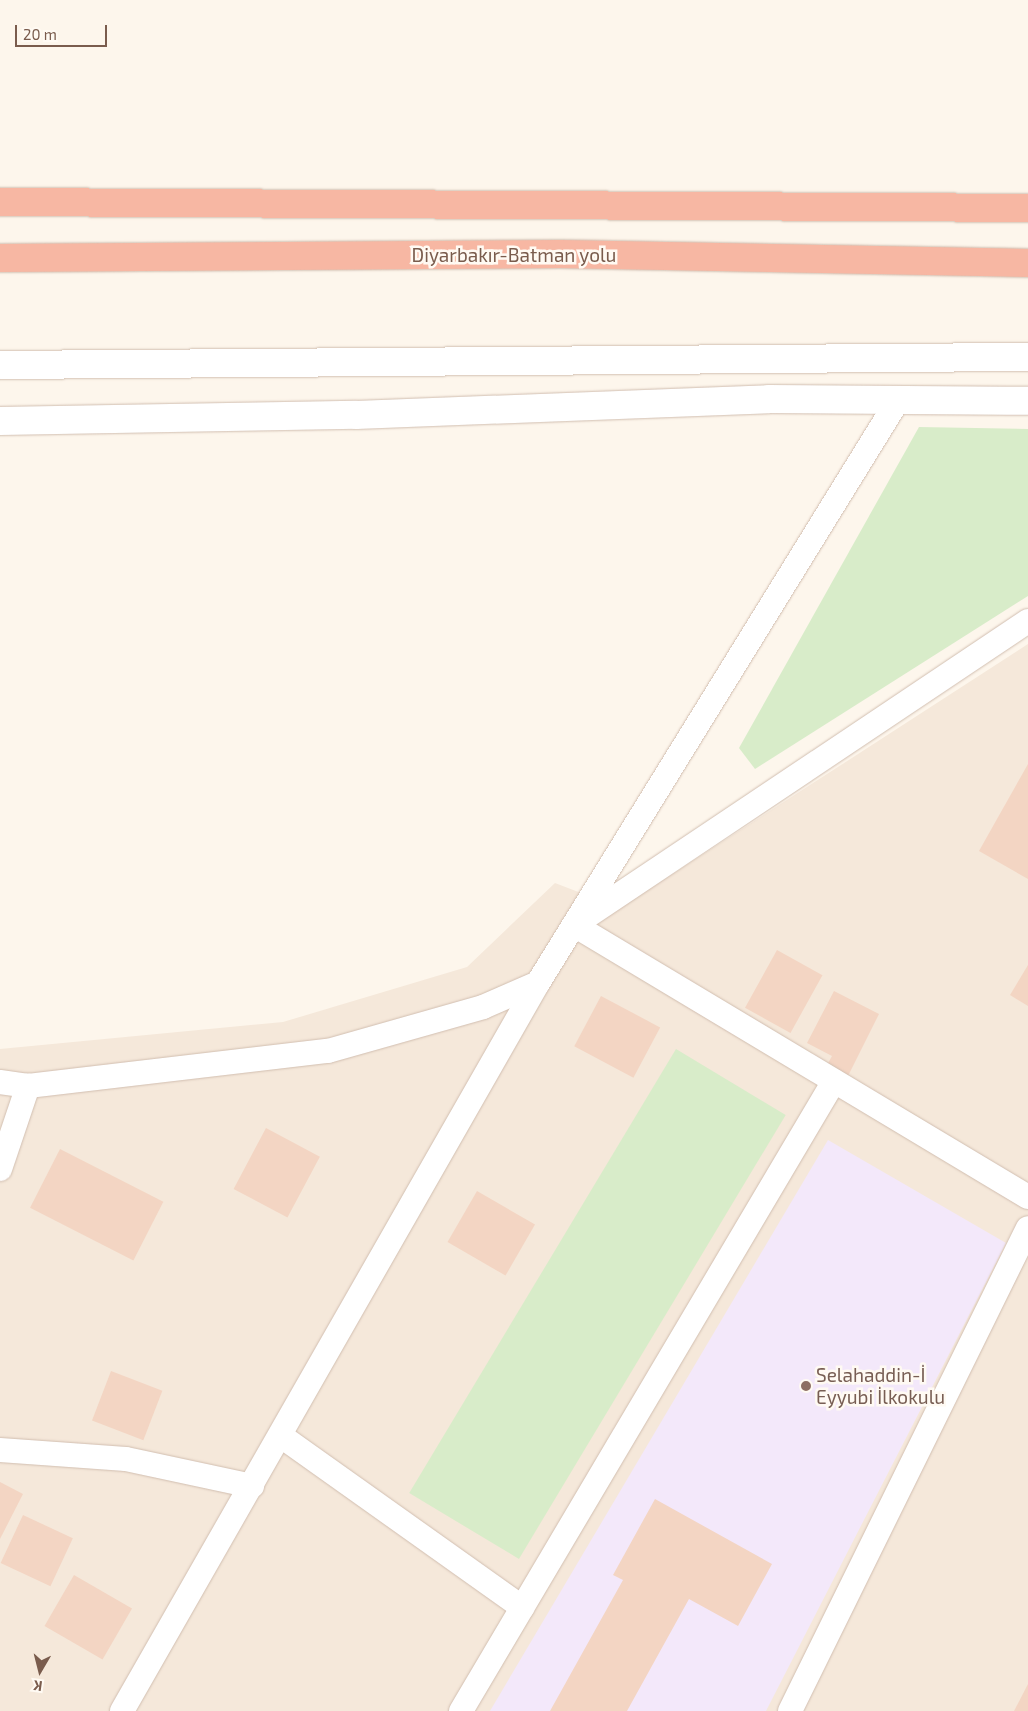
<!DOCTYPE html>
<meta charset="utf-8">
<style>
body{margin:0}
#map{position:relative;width:1028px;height:1711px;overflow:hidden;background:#fdf6ec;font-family:"Exo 2",sans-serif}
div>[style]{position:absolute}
.residential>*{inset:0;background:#f5e8da}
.education>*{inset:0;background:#f3e8fa}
.green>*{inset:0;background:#d8ecc9;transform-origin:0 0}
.building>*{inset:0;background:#f3d5c3;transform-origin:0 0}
.roads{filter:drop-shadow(0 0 1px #d1beb0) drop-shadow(0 0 1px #d1beb0)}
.street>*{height:24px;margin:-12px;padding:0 12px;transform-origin:12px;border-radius:12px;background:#fff}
.secondary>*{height:28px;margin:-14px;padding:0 14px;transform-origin:14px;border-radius:14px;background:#fff}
.highway>*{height:28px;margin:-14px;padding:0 14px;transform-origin:14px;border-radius:14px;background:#f7b7a3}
.dots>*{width:14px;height:14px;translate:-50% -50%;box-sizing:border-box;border:2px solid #fffaf3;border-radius:50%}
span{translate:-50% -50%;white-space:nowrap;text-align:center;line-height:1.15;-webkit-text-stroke:5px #fffaf3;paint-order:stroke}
.street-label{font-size:19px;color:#7a5c4d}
.education-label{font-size:19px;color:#785e54}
.left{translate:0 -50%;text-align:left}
.north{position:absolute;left:15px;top:1646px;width:50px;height:50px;-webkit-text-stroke:4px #fffaf3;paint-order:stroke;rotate:188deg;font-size:14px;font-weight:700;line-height:20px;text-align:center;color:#7a5c4d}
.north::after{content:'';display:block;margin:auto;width:18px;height:22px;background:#7a5c4d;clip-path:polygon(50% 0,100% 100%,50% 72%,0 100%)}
.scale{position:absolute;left:15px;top:25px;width:92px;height:22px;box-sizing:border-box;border:2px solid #7a5c4d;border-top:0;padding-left:6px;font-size:15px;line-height:18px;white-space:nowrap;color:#7a5c4d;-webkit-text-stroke:4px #fffaf3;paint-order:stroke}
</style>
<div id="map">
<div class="residential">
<i style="clip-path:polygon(1028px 644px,1028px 1711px,0 1711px,0 1049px,283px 1022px,467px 967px,555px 883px,620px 908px)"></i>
</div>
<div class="education">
<i style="clip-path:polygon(828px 1140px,1006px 1243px,766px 1711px,490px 1711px)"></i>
</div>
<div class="green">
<i style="clip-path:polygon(919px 427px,1028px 429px,1028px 596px,755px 769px,739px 748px)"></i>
<i style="left:676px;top:1049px;width:128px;height:518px;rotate:31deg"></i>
</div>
<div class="building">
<i style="clip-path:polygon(1028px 764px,1028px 879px,979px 851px)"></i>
<i style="left:777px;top:950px;width:52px;height:66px;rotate:29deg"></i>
<i style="clip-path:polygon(1028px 965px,1028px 1006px,1010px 995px)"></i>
<i style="clip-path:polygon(834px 991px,879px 1014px,848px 1076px,827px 1065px,832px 1056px,807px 1043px)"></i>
<i style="left:601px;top:996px;width:67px;height:57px;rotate:28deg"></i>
<i style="left:266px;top:1128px;width:61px;height:69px;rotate:28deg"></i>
<i style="left:60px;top:1149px;width:116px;height:66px;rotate:27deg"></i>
<i style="left:477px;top:1191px;width:67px;height:59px;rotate:30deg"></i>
<i style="left:111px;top:1371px;width:55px;height:53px;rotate:21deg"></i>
<i style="clip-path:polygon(0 1482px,23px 1494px,0 1539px)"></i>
<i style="clip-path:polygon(655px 1499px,772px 1564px,738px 1626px,689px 1599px,627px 1711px,550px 1711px,623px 1580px,613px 1575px)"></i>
<i style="left:23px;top:1515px;width:55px;height:53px;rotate:25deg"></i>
<i style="left:74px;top:1575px;width:67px;height:59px;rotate:30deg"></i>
<i style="clip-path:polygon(1028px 1684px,1028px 1711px,1014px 1711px)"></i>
</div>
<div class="roads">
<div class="street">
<i style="left:1028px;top:621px;width:546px;rotate:146.19deg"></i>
<i style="left:574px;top:925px;width:529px;rotate:30.93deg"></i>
<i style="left:0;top:1082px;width:28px;rotate:8deg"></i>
<i style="left:28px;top:1086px;width:302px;rotate:-6.7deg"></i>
<i style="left:328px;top:1051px;width:161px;rotate:-15.8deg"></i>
<i style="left:483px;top:1007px;width:60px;rotate:-23.6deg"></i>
<i style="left:0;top:1169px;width:88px;rotate:-71.4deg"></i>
<i style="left:281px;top:1436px;width:296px;rotate:35.4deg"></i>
<i style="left:0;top:1450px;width:126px;rotate:4.1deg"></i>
<i style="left:126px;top:1459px;width:129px;rotate:12.1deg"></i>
<i style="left:122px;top:1711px;width:838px;rotate:-60.26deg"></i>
<i style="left:538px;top:983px;width:685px;rotate:-58.3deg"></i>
<i style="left:461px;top:1711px;width:732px;rotate:-59.37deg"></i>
<i style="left:790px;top:1711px;width:538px;rotate:-63.77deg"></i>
</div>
<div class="secondary">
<i style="left:0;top:365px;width:1028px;rotate:-0.45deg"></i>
<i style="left:0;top:421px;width:356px;rotate:-1deg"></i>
<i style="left:356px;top:415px;width:413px;rotate:-2.2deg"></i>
<i style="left:769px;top:399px;width:259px;rotate:0.4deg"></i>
</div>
<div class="highway">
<i style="left:0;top:202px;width:1028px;rotate:0.33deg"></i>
<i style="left:0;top:258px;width:560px;rotate:-0.41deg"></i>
<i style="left:560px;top:254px;width:468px;rotate:1.1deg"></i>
</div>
</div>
<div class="dots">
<i style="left:806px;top:1386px;background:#8d6e63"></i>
</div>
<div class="street-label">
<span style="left:514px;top:255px">Diyarbakır-Batman yolu</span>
</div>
<div class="education-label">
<span class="left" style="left:816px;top:1386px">Selahaddin-İ<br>Eyyubi İlkokulu</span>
</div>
<div class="north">K</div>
<div class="scale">20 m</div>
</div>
